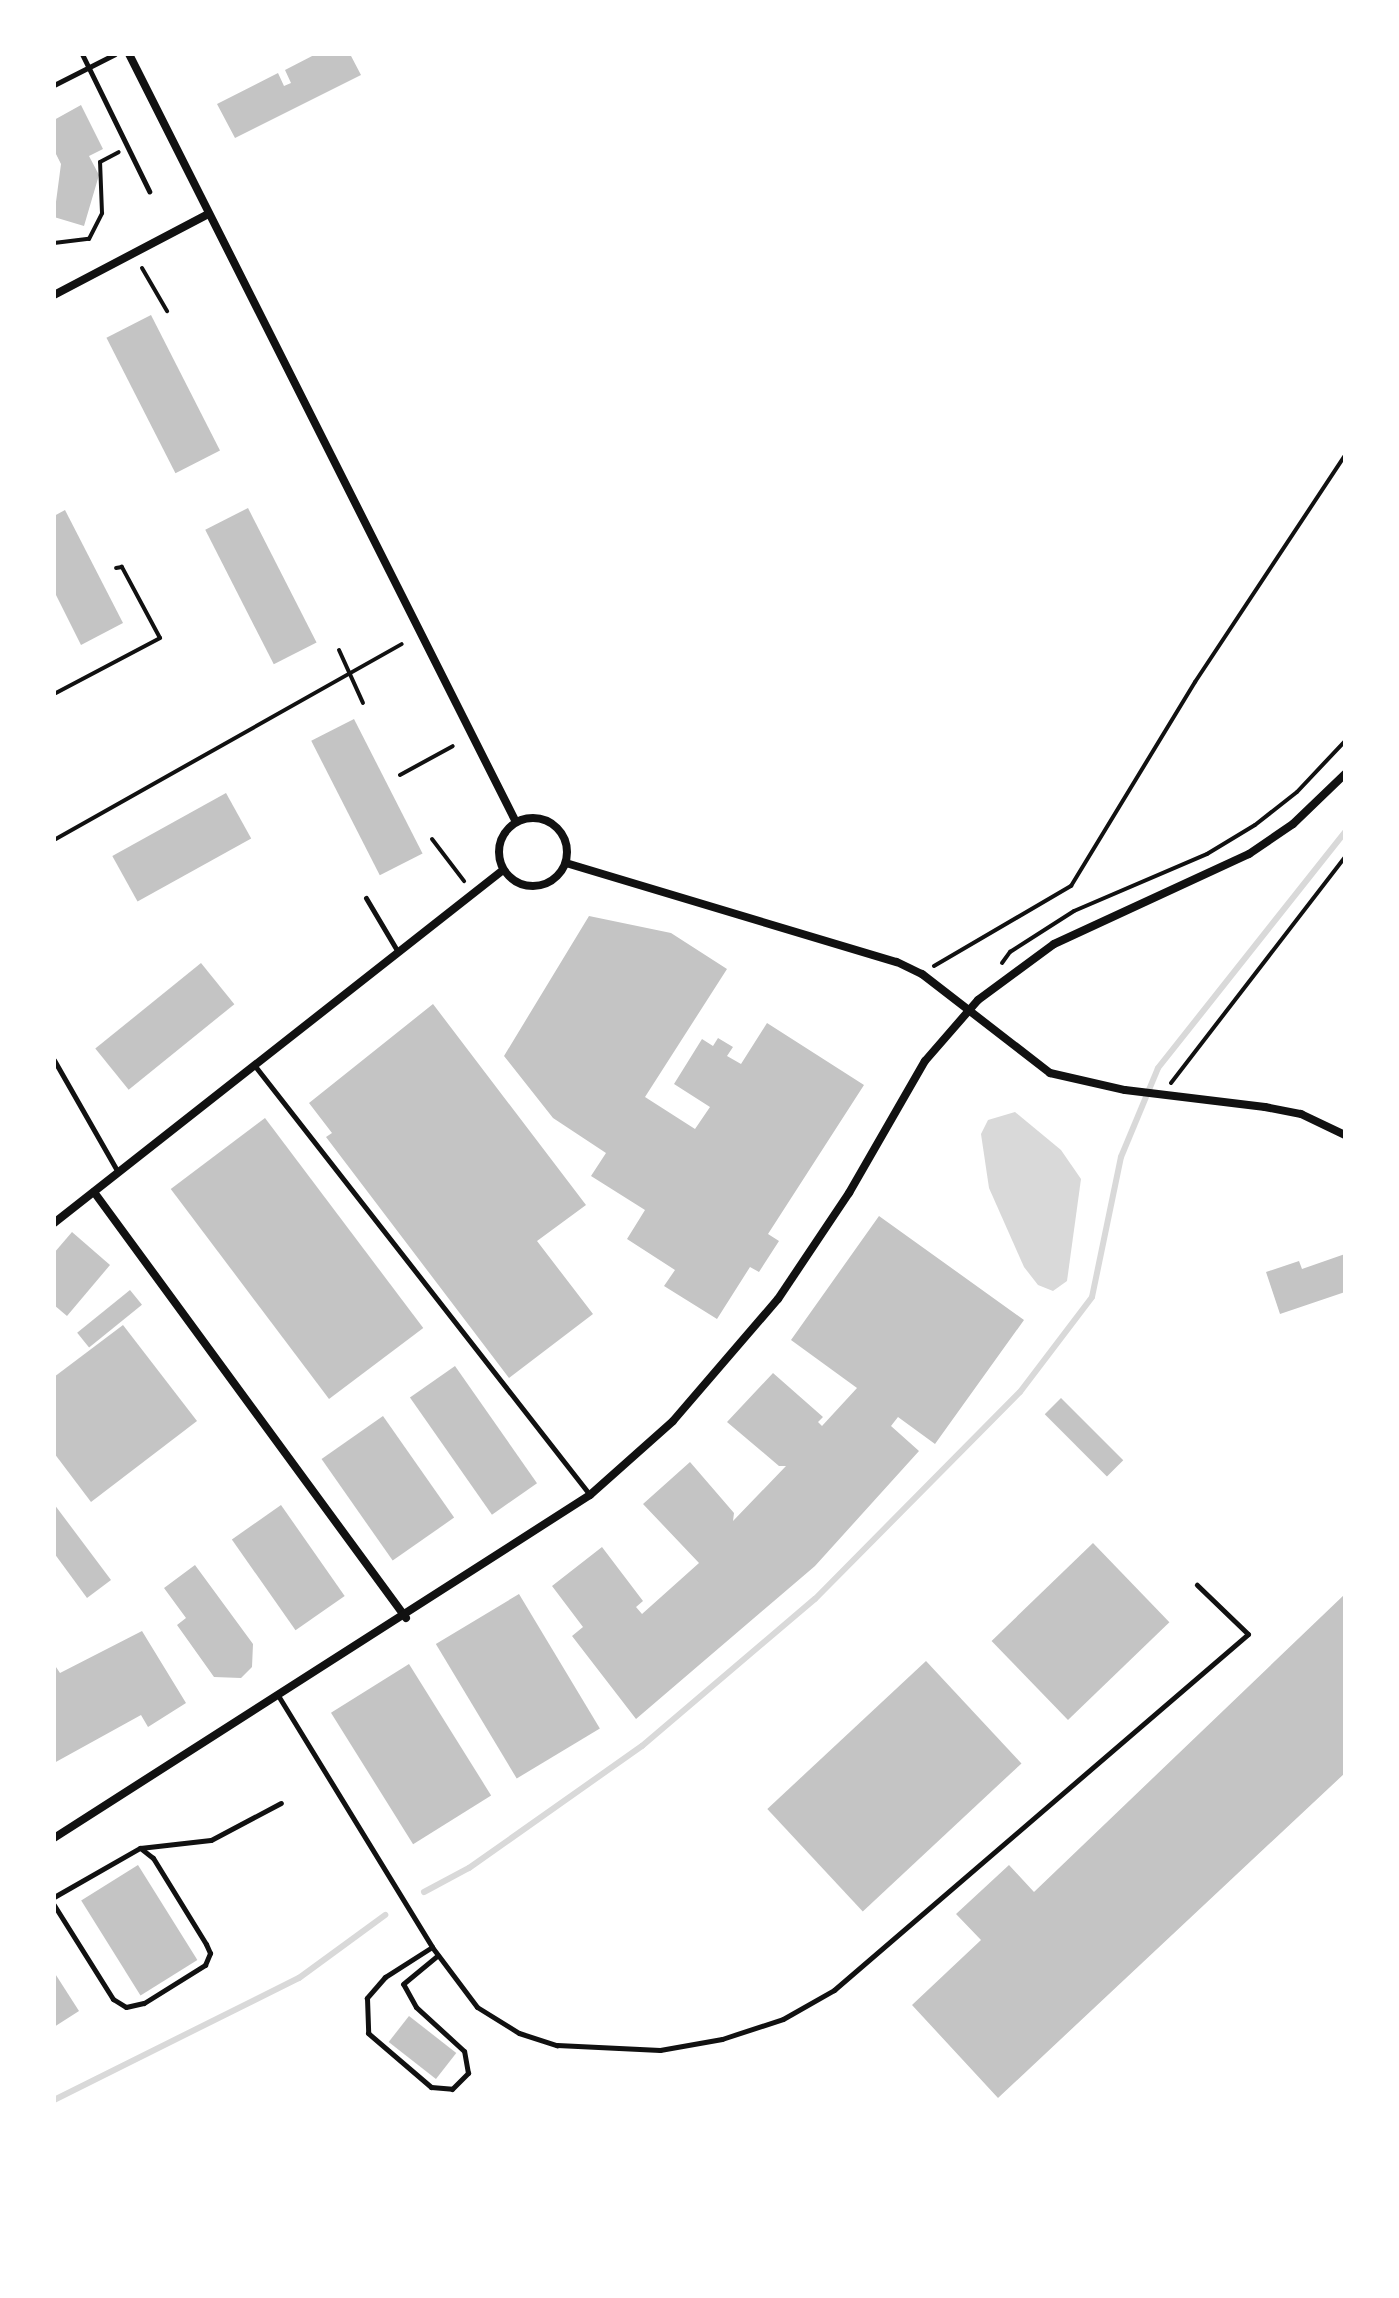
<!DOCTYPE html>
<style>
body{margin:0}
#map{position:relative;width:1399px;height:2298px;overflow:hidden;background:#fff;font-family:"Space Grotesk",sans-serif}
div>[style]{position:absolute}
.water>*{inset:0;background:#d9d9d9}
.stream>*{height:6px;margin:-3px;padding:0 3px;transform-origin:3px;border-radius:3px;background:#d9d9d9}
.building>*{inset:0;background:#c4c4c4;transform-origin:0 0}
.path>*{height:4px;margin:-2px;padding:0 2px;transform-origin:2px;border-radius:2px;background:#111}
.service>*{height:5px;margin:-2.5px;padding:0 2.5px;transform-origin:2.5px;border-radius:2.5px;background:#111}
.minor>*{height:8px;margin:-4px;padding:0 4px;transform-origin:4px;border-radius:4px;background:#111}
.minor>.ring{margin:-4px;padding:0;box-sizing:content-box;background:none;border:8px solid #111;border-radius:50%}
span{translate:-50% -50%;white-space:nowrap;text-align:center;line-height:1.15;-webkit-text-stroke:8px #fff;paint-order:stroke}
.frame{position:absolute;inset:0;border:56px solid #fff;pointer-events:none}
</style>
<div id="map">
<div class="water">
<i style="clip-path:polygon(1015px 1112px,1061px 1150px,1081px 1179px,1067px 1281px,1053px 1291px,1038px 1285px,1024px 1267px,989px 1188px,981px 1134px,988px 1120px)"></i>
</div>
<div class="stream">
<i style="left:424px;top:1892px;width:51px;rotate:-28.1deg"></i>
<i style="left:469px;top:1868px;width:212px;rotate:-35.2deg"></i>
<i style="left:642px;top:1746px;width:227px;rotate:-40.4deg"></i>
<i style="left:815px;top:1599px;width:291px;rotate:-45.3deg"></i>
<i style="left:1020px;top:1392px;width:119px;rotate:-52.8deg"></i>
<i style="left:1092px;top:1297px;width:143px;rotate:-78.3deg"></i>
<i style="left:1121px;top:1157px;width:96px;rotate:-67.4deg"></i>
<i style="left:1158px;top:1068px;width:301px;rotate:-51.6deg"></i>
<i style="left:54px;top:2100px;width:274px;rotate:-26.5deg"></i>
<i style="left:299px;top:1978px;width:107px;rotate:-36.2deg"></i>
</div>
<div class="building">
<i style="clip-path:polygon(316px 54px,350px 54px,361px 75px,235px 138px,217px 104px,278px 73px,284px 86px,291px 83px,285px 70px)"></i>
<i style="clip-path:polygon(81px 105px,103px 149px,89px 156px,99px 175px,84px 226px,54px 217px,61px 164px,54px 150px,54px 120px)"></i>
<i style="left:151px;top:315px;width:152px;height:50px;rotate:63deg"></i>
<i style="left:248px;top:508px;width:151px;height:48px;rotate:63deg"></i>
<i style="clip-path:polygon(65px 510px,123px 623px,81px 645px,54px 591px,54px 516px)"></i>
<i style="left:354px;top:719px;width:151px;height:48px;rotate:63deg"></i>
<i style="left:226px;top:793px;width:52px;height:130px;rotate:61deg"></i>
<i style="clip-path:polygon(589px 916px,671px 933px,727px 969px,645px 1097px,695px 1129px,710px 1107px,674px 1084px,702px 1039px,713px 1046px,718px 1038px,733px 1047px,727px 1056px,741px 1064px,767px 1023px,864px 1085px,768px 1234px,779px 1241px,759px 1272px,750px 1267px,717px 1319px,664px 1286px,675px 1270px,627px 1239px,645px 1210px,591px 1176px,606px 1153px,553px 1118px,504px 1056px)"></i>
<i style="left:201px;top:963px;width:53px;height:136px;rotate:51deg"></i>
<i style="clip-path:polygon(433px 1004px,586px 1205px,537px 1241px,593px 1314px,509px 1378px,326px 1137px,332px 1133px,309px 1103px)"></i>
<i style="left:265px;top:1118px;width:263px;height:118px;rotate:53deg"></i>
<i style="clip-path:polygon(879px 1216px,1024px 1320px,935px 1444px,898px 1417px,891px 1426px,919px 1451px,815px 1566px,636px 1719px,572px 1636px,583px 1627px,552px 1586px,602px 1547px,643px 1601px,636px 1607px,642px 1614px,699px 1563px,643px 1504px,690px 1462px,734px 1513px,733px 1521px,786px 1466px,779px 1466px,727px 1422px,773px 1373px,823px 1417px,818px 1422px,822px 1426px,857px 1388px,791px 1340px)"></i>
<i style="clip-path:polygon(72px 1232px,110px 1265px,67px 1316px,54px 1305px,54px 1253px)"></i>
<i style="clip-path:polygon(1345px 1254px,1345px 1292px,1280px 1314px,1266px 1272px,1299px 1261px,1302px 1269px)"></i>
<i style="left:130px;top:1290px;width:19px;height:68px;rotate:51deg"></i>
<i style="clip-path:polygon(123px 1325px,197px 1421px,91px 1502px,54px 1453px,54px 1377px)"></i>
<i style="left:455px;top:1366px;width:143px;height:55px;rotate:55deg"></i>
<i style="left:1061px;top:1398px;width:88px;height:23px;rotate:45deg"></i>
<i style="left:383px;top:1416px;width:124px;height:75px;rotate:55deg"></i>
<i style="clip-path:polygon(54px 1504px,111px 1580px,87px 1598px,54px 1553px)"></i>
<i style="left:281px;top:1505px;width:111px;height:60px;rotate:55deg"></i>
<i style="left:1093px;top:1543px;width:110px;height:141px;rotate:46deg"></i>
<i style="clip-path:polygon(195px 1565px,253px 1644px,252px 1667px,241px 1678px,214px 1677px,177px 1625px,186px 1618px,164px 1588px)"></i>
<i style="left:519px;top:1594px;width:157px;height:97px;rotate:59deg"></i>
<i style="clip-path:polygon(1345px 1594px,1345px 1773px,998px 2098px,912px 2005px,981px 1940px,956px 1914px,1009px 1865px,1034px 1892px)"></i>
<i style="clip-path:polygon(142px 1631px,186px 1703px,148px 1727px,141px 1715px,54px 1763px,54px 1664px,60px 1673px)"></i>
<i style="left:926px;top:1661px;width:140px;height:217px;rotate:47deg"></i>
<i style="left:409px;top:1664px;width:155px;height:92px;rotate:58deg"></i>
<i style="left:138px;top:1865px;width:112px;height:67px;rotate:58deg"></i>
<i style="clip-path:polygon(54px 1972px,79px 2011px,54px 2027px)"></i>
<i style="left:409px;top:2016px;width:60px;height:33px;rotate:38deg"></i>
</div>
<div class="path">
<i style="left:54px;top:243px;width:35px;rotate:-7deg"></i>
<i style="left:89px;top:239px;width:29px;rotate:-63deg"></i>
<i style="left:102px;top:213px;width:51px;rotate:-92.2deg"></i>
<i style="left:100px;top:162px;width:21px;rotate:-28deg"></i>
<i style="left:142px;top:268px;width:50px;rotate:59.8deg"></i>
<i style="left:339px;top:650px;width:58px;rotate:65.6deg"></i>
<i style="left:54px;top:694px;width:120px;rotate:-27.8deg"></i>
<i style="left:160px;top:638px;width:81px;rotate:-118.2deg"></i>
<i style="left:122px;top:567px;width:6px;rotate:171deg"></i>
<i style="left:400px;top:775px;width:60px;rotate:-28.7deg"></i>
<i style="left:432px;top:839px;width:53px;rotate:52.7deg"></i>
<i style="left:54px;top:840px;width:399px;rotate:-29.4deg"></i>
<i style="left:1002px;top:963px;width:14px;rotate:-54deg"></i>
<i style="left:1010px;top:952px;width:76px;rotate:-32.6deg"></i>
<i style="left:1074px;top:911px;width:145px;rotate:-23.2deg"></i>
<i style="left:1207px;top:854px;width:56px;rotate:-31.1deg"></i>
<i style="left:1255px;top:825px;width:53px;rotate:-38.2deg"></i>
<i style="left:1297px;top:792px;width:70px;rotate:-46.7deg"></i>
<i style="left:934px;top:966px;width:159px;rotate:-30.3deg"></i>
<i style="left:1071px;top:886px;width:239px;rotate:-58.7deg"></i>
<i style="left:1195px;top:682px;width:272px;rotate:-56.5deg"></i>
<i style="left:1171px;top:1083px;width:285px;rotate:-52.4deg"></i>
</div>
<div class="service">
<i style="left:82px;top:54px;width:153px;rotate:63.9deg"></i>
<i style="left:54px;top:85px;width:68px;rotate:-26.9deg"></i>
<i style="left:366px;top:898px;width:63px;rotate:59.3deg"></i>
<i style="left:54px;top:1060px;width:129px;rotate:60.3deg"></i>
<i style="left:255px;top:1066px;width:544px;rotate:52.01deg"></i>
<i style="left:279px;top:1697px;width:293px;rotate:58.5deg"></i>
<i style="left:432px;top:1947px;width:75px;rotate:53.1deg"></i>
<i style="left:477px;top:2007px;width:49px;rotate:31.8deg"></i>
<i style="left:519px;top:2033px;width:40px;rotate:18deg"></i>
<i style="left:557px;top:2045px;width:103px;rotate:2.8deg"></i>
<i style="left:660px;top:2050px;width:63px;rotate:-10.1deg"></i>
<i style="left:722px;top:2039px;width:64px;rotate:-18.2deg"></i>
<i style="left:783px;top:2019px;width:59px;rotate:-29.6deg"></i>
<i style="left:834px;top:1990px;width:546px;rotate:-40.69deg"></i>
<i style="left:1248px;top:1634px;width:71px;rotate:-136.1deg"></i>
<i style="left:54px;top:1897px;width:99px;rotate:-29.7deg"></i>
<i style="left:140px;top:1848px;width:71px;rotate:-6.4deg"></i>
<i style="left:211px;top:1840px;width:79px;rotate:-27.9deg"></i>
<i style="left:54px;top:1905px;width:111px;rotate:57.9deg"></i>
<i style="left:113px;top:1999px;width:15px;rotate:32deg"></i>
<i style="left:126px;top:2007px;width:18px;rotate:-13deg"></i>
<i style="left:144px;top:2003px;width:72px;rotate:-31.9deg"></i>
<i style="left:205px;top:1965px;width:13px;rotate:-67deg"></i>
<i style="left:210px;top:1953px;width:10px;rotate:-114deg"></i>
<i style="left:206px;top:1944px;width:101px;rotate:-121.6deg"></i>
<i style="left:153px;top:1858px;width:16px;rotate:-142deg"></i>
<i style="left:432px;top:1947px;width:56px;rotate:147.4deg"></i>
<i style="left:385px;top:1977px;width:28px;rotate:131deg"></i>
<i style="left:367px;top:1998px;width:35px;rotate:88deg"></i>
<i style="left:368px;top:2033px;width:83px;rotate:40.6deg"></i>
<i style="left:431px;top:2087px;width:21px;rotate:5deg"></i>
<i style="left:452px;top:2089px;width:23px;rotate:-45deg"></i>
<i style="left:468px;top:2073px;width:22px;rotate:-100deg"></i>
<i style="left:464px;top:2051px;width:65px;rotate:-137.5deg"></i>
<i style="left:416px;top:2007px;width:26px;rotate:-119deg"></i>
<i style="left:403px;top:1984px;width:45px;rotate:-39.6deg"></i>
</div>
<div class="minor">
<i style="left:129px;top:54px;width:860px;rotate:63.26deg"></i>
<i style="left:54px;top:295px;width:174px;rotate:-27.7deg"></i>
<i class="ring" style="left:499px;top:818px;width:60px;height:60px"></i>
<i style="left:566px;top:863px;width:345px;rotate:16.7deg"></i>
<i style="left:897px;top:962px;width:28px;rotate:26deg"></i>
<i style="left:922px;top:974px;width:162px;rotate:37.7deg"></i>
<i style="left:1050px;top:1073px;width:77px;rotate:12.8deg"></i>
<i style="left:1125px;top:1090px;width:141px;rotate:6.9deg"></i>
<i style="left:1265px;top:1107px;width:37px;rotate:11deg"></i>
<i style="left:1301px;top:1114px;width:49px;rotate:25.5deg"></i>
<i style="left:94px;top:1192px;width:528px;rotate:53.78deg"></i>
<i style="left:54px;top:1223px;width:571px;rotate:-38.17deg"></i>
<i style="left:54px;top:1838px;width:636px;rotate:-32.62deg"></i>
<i style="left:590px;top:1495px;width:111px;rotate:-41.7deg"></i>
<i style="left:673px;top:1421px;width:161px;rotate:-49.3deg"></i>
<i style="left:778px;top:1299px;width:128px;rotate:-56.2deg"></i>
<i style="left:849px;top:1193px;width:152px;rotate:-60.1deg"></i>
<i style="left:925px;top:1061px;width:81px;rotate:-49deg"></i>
<i style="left:978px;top:1000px;width:94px;rotate:-36.4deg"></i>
<i style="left:1054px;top:944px;width:215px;rotate:-24.8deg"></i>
<i style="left:1249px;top:854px;width:53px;rotate:-34.3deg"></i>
<i style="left:1293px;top:824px;width:72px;rotate:-43.9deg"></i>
</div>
<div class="frame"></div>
</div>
